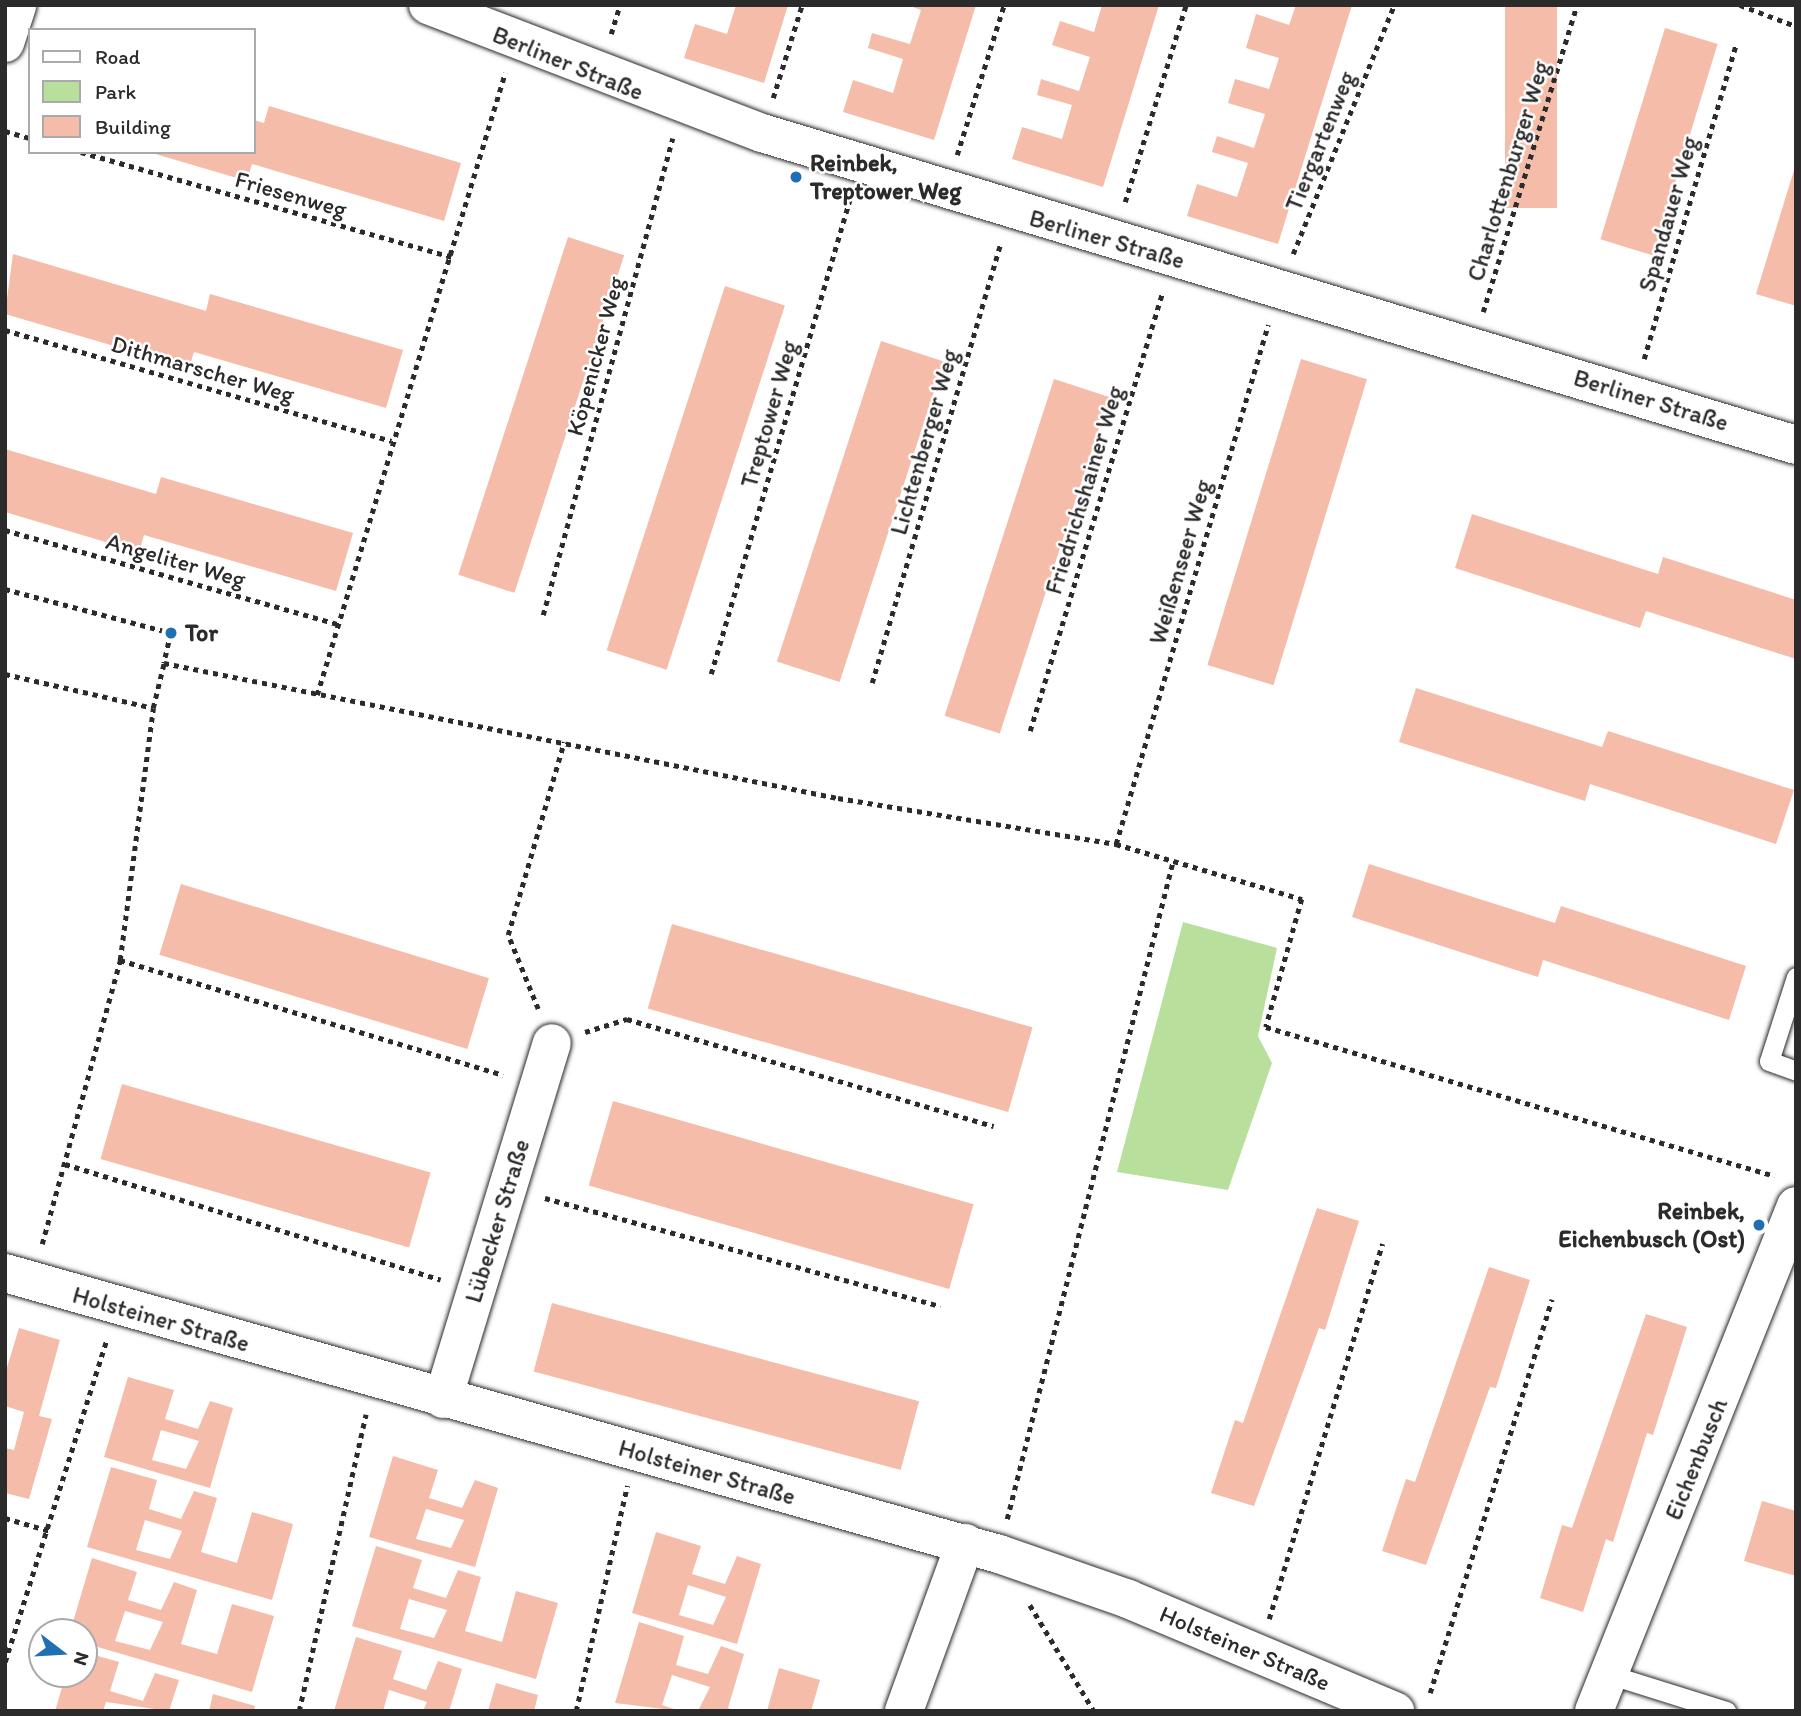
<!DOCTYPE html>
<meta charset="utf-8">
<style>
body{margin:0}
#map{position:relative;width:1801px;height:1716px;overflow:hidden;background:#fff;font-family:Itim,sans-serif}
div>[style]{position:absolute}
.green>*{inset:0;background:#b8df9b}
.building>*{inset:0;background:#f4bca9;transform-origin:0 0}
.path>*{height:4.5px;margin-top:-2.25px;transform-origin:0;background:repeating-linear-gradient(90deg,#2b2b2b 0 5px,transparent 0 10px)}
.roads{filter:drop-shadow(0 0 2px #2b2b2b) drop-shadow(0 0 2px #2b2b2b)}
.service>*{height:19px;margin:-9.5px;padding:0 9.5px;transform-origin:9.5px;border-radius:9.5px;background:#fff}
.minor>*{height:38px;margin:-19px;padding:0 19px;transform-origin:19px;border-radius:19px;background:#fff}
.dots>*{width:19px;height:19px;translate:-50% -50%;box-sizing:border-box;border:4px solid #fff;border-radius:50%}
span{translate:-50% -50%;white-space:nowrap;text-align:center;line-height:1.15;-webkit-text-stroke:5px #fff;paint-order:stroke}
.street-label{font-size:24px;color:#2b2b2b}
.poi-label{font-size:24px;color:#2b2b2b;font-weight:700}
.left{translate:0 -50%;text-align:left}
.right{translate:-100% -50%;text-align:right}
.frame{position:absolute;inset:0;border:7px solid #2b2b2b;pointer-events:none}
.legend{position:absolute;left:28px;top:28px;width:228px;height:126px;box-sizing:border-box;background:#fff;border:2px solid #aaa;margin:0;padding:9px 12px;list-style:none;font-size:21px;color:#2b2b2b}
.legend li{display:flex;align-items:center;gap:14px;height:35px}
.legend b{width:35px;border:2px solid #aaa}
.north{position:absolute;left:28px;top:1618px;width:70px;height:70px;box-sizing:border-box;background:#fff;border:2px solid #aaa;border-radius:50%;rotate:107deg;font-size:19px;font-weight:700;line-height:28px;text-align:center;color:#2b2b2b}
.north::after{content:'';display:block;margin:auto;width:24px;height:32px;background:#1f6fb2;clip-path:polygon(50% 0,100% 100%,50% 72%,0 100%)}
</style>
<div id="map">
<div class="green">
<i style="clip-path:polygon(1183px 922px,1277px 948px,1258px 1036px,1272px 1063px,1228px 1190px,1117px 1172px)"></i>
</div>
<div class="building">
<i style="clip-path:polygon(736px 5px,788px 5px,764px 83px,684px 58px,695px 24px,727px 34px)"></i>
<i style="clip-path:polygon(907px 5px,976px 5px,934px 140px,843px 112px,853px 80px,893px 93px,903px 59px,868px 48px,872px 33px,910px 44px,921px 10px)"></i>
<i style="clip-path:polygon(1102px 5px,1159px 5px,1103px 187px,1012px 159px,1022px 127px,1062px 139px,1072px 105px,1037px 95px,1041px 79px,1079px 91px,1090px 57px,1052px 45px,1060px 21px,1094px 32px)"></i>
<i style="clip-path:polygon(1296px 5px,1352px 5px,1278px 244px,1187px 216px,1197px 184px,1237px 197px,1248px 163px,1212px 152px,1217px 136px,1254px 148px,1265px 114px,1228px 103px,1235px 79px,1269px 89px,1279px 58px,1246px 48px,1256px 14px,1289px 25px)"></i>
<i style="left:1505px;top:5px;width:52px;height:203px"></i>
<i style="left:1665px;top:28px;width:55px;height:221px;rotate:17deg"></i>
<i style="clip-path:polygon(269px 106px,461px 163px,444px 221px,252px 164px,247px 181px,152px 153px,254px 152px,254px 120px,264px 123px)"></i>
<i style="clip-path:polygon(1795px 167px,1796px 167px,1796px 306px,1756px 294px)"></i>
<i style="left:568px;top:237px;width:59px;height:355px;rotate:18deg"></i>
<i style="clip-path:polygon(13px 254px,206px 311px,210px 294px,403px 350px,386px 408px,194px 352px,189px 368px,5px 314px)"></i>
<i style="left:725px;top:286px;width:63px;height:383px;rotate:18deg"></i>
<i style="left:881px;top:341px;width:66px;height:337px;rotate:18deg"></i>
<i style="left:1301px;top:359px;width:69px;height:320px;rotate:17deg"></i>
<i style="left:1054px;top:379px;width:58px;height:354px;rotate:18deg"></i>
<i style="clip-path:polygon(5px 449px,156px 494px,161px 477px,353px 533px,336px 591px,144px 535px,139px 552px,5px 512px)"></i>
<i style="clip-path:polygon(1472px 514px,1658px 574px,1663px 557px,1796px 600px,1796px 659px,1646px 611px,1640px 628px,1455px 568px)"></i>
<i style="clip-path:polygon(1416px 688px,1602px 747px,1608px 731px,1794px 790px,1776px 844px,1590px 784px,1585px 801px,1399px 742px)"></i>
<i style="clip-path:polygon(1369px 864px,1555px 923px,1561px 906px,1746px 966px,1729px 1020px,1543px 960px,1538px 977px,1352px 917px)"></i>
<i style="left:181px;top:884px;width:322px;height:74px;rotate:17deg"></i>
<i style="left:672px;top:924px;width:375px;height:88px;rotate:16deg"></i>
<i style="left:122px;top:1084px;width:321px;height:78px;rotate:16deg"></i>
<i style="left:613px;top:1101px;width:375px;height:88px;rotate:16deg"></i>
<i style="clip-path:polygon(1317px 1208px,1359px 1221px,1325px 1330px,1319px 1328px,1254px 1506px,1211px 1493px,1235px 1420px,1243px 1423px)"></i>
<i style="clip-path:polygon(1489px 1267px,1530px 1280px,1496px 1388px,1490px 1387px,1426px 1565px,1382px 1551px,1406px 1479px,1415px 1482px)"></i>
<i style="left:552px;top:1303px;width:380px;height:71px;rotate:15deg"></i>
<i style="clip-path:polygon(1646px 1314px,1687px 1327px,1653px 1435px,1647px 1433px,1613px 1542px,1606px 1539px,1583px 1612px,1540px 1598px,1562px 1525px,1572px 1528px)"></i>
<i style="clip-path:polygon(19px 1328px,60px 1340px,39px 1416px,52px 1419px,29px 1499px,5px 1493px,5px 1448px,14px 1450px,24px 1412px,5px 1406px,5px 1374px)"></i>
<i style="clip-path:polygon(evenodd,128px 1377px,174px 1390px,165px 1419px,198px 1429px,210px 1401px,233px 1408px,210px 1488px,104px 1457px,128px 1377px,161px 1430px,199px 1441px,186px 1469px,152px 1460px,161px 1430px)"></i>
<i style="clip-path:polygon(evenodd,393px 1456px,438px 1470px,429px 1498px,462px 1508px,475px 1480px,498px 1488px,475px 1567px,369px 1537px,393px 1456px,426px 1509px,464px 1520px,451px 1548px,416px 1539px,426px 1509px)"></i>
<i style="clip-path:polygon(evenodd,111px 1467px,157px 1480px,149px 1509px,181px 1519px,194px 1491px,217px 1498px,201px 1552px,237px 1563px,252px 1512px,293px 1524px,272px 1600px,87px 1547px,111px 1467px,145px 1520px,182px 1531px,170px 1559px,136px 1550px,145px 1520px)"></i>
<i style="clip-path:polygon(1762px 1501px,1796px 1511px,1796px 1576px,1744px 1561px)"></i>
<i style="clip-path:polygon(evenodd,656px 1532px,701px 1546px,692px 1574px,725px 1584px,737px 1556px,761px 1564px,737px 1644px,632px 1613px,656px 1532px,688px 1585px,726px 1597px,713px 1625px,679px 1615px,688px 1585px)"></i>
<i style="clip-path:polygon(evenodd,376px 1546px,422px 1560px,413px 1588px,446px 1598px,458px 1570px,481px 1577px,465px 1631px,502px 1642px,516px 1591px,558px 1603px,536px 1679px,352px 1626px,376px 1546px,409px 1599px,447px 1610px,434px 1638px,400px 1629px,409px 1599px)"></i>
<i style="clip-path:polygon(evenodd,92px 1558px,137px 1572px,128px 1600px,161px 1610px,174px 1582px,197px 1590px,181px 1644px,217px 1654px,232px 1604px,274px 1616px,252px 1692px,84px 1643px,84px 1632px,70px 1632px,92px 1558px,125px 1611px,163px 1622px,150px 1650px,115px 1641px,125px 1611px)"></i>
<i style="clip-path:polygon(639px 1622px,684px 1636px,676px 1665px,708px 1674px,721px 1646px,744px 1654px,728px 1708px,736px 1711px,698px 1711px,710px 1687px,672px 1675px,662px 1705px,680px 1711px,615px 1703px)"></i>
<i style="clip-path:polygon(356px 1637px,402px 1651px,393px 1679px,426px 1690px,438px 1661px,462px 1669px,449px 1711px,423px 1711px,427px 1702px,389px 1690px,383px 1711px,334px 1711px)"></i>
<i style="clip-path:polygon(84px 1652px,119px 1662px,110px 1691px,143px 1701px,155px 1673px,179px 1680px,169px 1711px,106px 1702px,103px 1711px,55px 1711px,66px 1674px,84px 1674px)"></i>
<i style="clip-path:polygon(779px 1668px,820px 1680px,811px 1711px,767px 1711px)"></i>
<i style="clip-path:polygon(496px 1683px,538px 1695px,534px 1711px,488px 1711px)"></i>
<i style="clip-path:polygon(213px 1694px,255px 1706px,254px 1711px,209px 1711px)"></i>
</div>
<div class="path">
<i style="left:1740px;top:5px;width:60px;rotate:20.6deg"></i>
<i style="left:611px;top:34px;width:30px;rotate:-73deg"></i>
<i style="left:773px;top:98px;width:97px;rotate:-72.7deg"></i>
<i style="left:5px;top:131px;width:26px;rotate:16deg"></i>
<i style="left:81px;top:152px;width:385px;rotate:15.8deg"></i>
<i style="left:957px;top:155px;width:157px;rotate:-72.6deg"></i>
<i style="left:1125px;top:202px;width:206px;rotate:-72.8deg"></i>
<i style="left:1293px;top:254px;width:269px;rotate:-67.9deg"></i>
<i style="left:1483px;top:312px;width:321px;rotate:-73deg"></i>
<i style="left:5px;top:330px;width:402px;rotate:16deg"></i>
<i style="left:1644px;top:359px;width:328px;rotate:-73.7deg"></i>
<i style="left:5px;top:530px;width:346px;rotate:15.8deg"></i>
<i style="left:5px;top:589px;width:172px;rotate:14.8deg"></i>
<i style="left:171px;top:633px;width:31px;rotate:103deg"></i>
<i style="left:164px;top:663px;width:687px;rotate:11.33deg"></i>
<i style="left:838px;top:798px;width:282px;rotate:9.4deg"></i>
<i style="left:1116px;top:844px;width:194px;rotate:16.5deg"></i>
<i style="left:1302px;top:899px;width:133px;rotate:105.7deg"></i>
<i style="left:1266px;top:1027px;width:530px;rotate:16.32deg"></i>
<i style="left:543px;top:615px;width:494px;rotate:-74.8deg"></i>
<i style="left:5px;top:674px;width:152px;rotate:12.9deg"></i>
<i style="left:153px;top:708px;width:46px;rotate:-76.3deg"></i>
<i style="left:711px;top:674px;width:496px;rotate:-73.7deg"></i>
<i style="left:872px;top:683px;width:456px;rotate:-73.7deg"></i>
<i style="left:317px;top:695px;width:650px;rotate:-73.18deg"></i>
<i style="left:1030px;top:731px;width:457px;rotate:-73.2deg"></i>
<i style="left:1116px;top:844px;width:541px;rotate:-73.68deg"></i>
<i style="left:120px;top:960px;width:400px;rotate:16.7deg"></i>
<i style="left:538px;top:1009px;width:80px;rotate:-112.1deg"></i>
<i style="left:508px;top:935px;width:201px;rotate:-73.8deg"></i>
<i style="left:585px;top:1032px;width:44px;rotate:-17.2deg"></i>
<i style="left:627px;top:1019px;width:382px;rotate:16.3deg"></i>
<i style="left:65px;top:1164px;width:393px;rotate:17.1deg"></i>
<i style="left:545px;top:1198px;width:410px;rotate:15.3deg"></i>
<i style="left:42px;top:1244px;width:295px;rotate:-74.6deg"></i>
<i style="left:120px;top:960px;width:254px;rotate:-82.5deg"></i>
<i style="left:5px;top:1518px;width:47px;rotate:16.1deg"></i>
<i style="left:1007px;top:1519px;width:679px;rotate:-75.84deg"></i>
<i style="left:1030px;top:1605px;width:124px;rotate:58.9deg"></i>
<i style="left:1269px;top:1619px;width:392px;rotate:-73.2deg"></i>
<i style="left:5px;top:1662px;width:339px;rotate:-72.5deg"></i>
<i style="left:1430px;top:1693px;width:412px;rotate:-72.8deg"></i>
<i style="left:299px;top:1711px;width:304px;rotate:-77.3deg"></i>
<i style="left:576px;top:1711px;width:231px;rotate:-77.2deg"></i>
</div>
<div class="roads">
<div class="service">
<i style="left:1796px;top:977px;width:88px;rotate:107.8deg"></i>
<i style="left:1769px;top:1061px;width:29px;rotate:20deg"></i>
<i style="left:1608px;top:1674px;width:124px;rotate:17.4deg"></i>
</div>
<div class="minor">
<i style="left:428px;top:5px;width:358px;rotate:21deg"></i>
<i style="left:762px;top:133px;width:1080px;rotate:16.79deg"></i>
<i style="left:5px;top:43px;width:40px;rotate:-72deg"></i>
<i style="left:5px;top:1273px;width:1033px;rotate:15.79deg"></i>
<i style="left:999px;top:1554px;width:137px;rotate:19.2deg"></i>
<i style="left:1128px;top:1599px;width:290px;rotate:22.8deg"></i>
<i style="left:443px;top:1399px;width:372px;rotate:-73deg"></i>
<i style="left:904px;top:1711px;width:179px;rotate:-70deg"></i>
<i style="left:1594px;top:1711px;width:544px;rotate:-68.2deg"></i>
</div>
</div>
<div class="dots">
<i style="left:796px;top:177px;background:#1f6fb2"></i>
<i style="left:171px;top:633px;background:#1f6fb2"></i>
<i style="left:1759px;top:1225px;background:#1f6fb2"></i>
</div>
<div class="street-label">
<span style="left:568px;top:63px;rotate:22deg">Berliner Straße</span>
<span style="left:1320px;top:141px;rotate:-68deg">Tiergartenweg</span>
<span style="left:1508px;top:171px;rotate:-73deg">Charlottenburger Weg</span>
<span style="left:291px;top:194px;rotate:16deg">Friesenweg</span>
<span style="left:1668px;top:214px;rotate:-74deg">Spandauer Weg</span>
<span style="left:1107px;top:239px;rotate:16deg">Berliner Straße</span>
<span style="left:595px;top:356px;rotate:-75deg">Köpenicker Weg</span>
<span style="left:203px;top:369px;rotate:16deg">Dithmarscher Weg</span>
<span style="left:1651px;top:400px;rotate:17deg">Berliner Straße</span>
<span style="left:769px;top:414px;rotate:-74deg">Treptower Weg</span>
<span style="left:924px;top:442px;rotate:-74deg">Lichtenberger Weg</span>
<span style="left:1084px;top:490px;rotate:-73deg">Friedrichshainer Weg</span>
<span style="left:176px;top:560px;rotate:16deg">Angeliter Weg</span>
<span style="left:1180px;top:562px;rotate:-74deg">Weißenseer Weg</span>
<span style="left:497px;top:1221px;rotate:-73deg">Lübecker Straße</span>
<span style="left:161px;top:1319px;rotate:16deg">Holsteiner Straße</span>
<span style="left:1696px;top:1459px;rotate:-68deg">Eichenbusch</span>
<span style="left:707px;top:1472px;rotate:16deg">Holsteiner Straße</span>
<span style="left:1245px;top:1648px;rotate:23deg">Holsteiner Straße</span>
</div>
<div class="poi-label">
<span class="left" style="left:810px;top:177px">Reinbek,<br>Treptower Weg</span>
<span class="left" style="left:185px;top:633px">Tor</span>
<span class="right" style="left:1745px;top:1225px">Reinbek,<br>Eichenbusch (Ost)</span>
</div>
<div class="frame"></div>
<ul class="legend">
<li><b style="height:9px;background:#fff"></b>Road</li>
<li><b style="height:19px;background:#b8df9b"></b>Park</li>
<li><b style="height:19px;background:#f4bca9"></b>Building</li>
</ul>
<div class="north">N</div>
</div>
